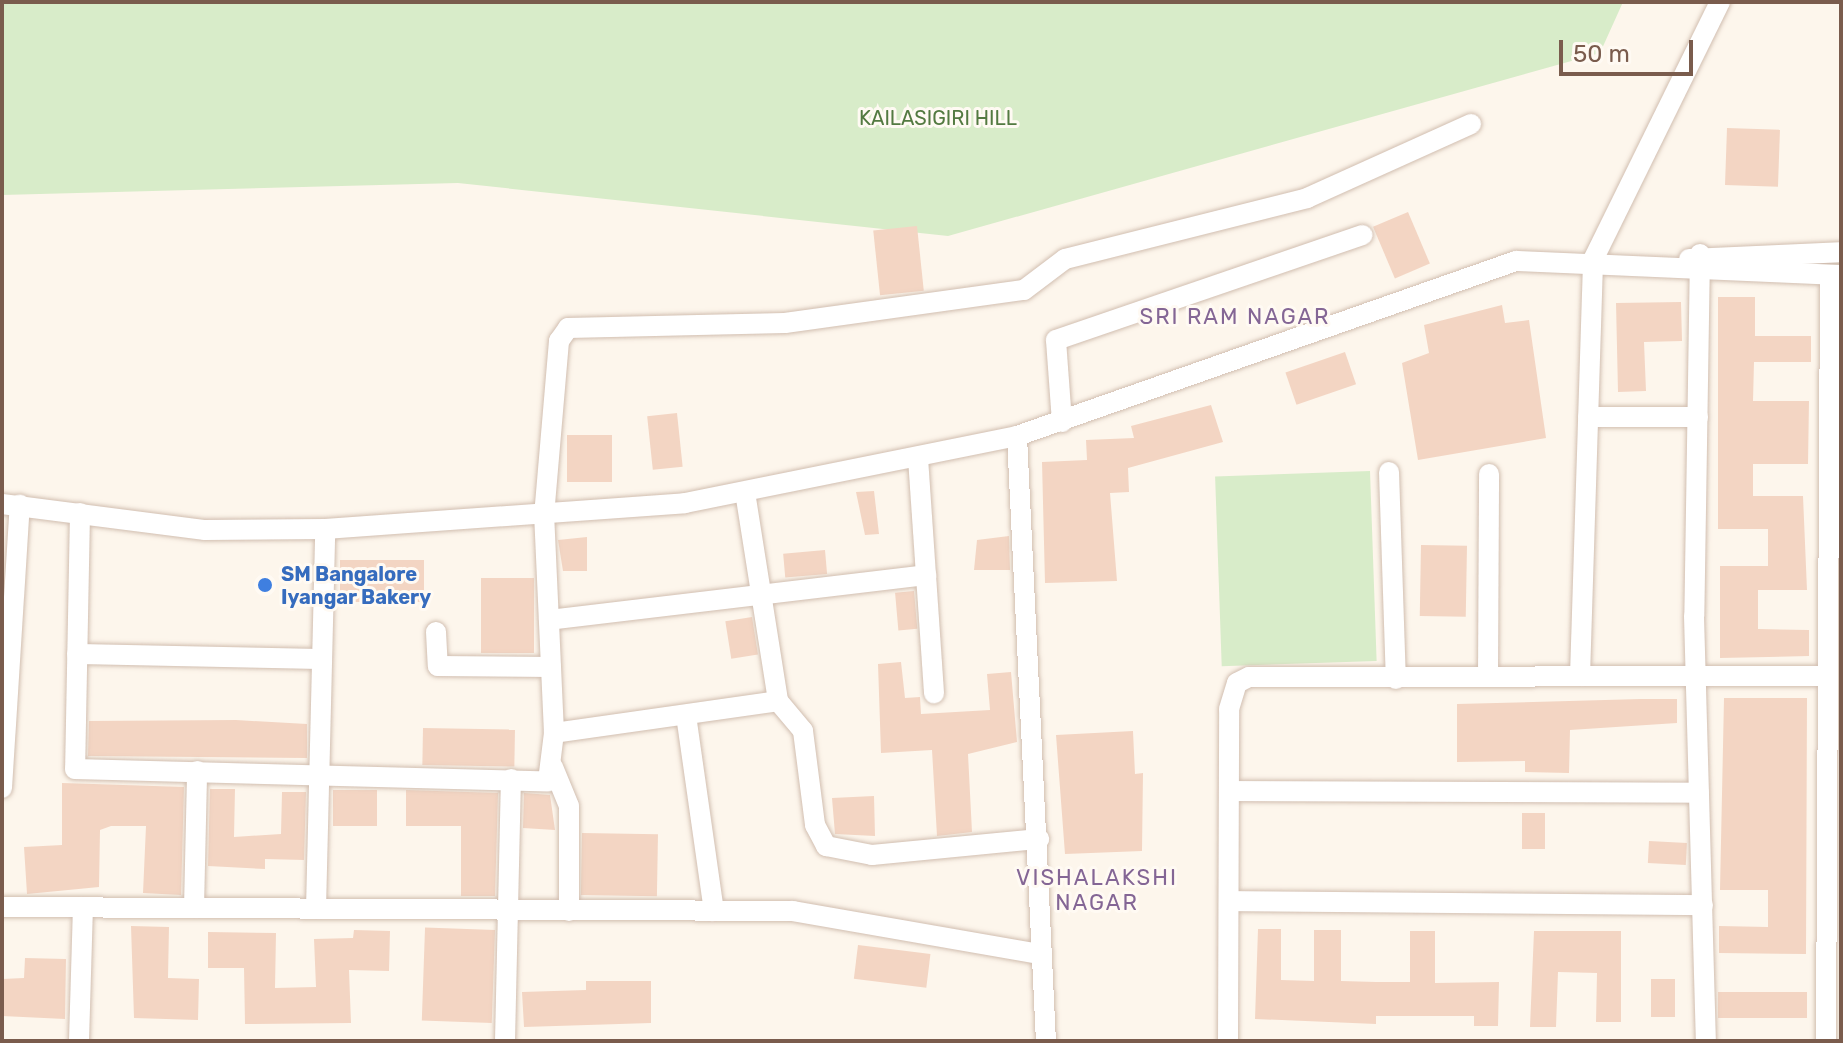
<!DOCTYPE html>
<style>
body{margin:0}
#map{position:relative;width:1843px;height:1043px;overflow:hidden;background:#fdf6ec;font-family:Rubik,sans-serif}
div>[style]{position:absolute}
.green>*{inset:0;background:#d8ecc9;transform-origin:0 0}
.building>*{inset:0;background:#f3d5c3;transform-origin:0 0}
.roads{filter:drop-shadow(0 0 2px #d1beb0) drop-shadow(0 0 2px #d1beb0)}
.minor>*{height:20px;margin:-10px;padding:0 10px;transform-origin:10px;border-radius:10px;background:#fff}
.dots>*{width:22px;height:22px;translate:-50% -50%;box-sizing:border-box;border:4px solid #fffaf3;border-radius:50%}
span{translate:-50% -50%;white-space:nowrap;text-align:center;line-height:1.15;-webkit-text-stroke:6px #fffaf3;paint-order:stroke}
.park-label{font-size:20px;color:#537a41}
.shop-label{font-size:20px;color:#366cbe;font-weight:700}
.left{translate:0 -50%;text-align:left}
.neighbourhood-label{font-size:22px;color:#846695;letter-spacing:2px}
.frame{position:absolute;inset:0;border:4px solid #7a5c4d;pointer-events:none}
.scale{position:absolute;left:1559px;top:40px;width:134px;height:36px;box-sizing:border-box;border:4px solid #7a5c4d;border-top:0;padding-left:10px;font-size:24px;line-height:28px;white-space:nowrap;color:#7a5c4d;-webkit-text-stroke:6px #fffaf3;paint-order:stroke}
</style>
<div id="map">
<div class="green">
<i style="clip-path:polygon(2px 2px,1623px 2px,1600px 53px,948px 236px,458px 183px,2px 195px)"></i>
<i style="left:1370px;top:471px;width:190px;height:155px;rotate:88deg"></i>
</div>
<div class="building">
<i style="left:1727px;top:128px;width:53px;height:57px;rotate:2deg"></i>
<i style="left:1408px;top:212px;width:56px;height:38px;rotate:67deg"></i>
<i style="left:917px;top:226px;width:65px;height:44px;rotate:84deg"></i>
<i style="clip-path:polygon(1718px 297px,1755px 297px,1755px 336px,1811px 336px,1811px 362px,1754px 362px,1753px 401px,1809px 401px,1808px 464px,1753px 464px,1753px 496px,1803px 496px,1807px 590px,1758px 590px,1758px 629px,1809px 630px,1809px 656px,1720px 658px,1720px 566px,1768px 566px,1768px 529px,1718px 529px)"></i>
<i style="clip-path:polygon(1681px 302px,1682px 341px,1644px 342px,1646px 391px,1618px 392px,1616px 303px)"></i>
<i style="clip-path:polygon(1502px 305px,1505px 323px,1529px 320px,1546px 438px,1418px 460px,1402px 363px,1429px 353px,1424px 325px)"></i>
<i style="left:1345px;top:352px;width:34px;height:63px;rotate:71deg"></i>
<i style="clip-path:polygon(1211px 405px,1223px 442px,1128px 468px,1129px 492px,1110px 493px,1117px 581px,1045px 583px,1042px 462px,1087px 460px,1086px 440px,1134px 438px,1131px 426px)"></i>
<i style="left:677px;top:413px;width:54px;height:30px;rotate:84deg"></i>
<i style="left:612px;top:435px;width:47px;height:45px;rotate:90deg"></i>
<i style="clip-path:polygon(874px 491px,879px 534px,865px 535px,856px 492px)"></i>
<i style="clip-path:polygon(1009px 536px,1010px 570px,974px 570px,977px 540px)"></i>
<i style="clip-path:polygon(587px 537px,587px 571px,563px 571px,558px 540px)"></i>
<i style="left:1421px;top:545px;width:46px;height:71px;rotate:1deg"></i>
<i style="left:825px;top:550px;width:24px;height:42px;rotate:85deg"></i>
<i style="left:340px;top:560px;width:84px;height:42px"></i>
<i style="left:481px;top:578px;width:53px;height:75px"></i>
<i style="left:914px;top:591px;width:38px;height:19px;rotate:85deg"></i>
<i style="left:752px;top:617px;width:38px;height:27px;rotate:81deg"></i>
<i style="clip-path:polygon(901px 662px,905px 698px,920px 697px,921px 714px,990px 710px,987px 674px,1011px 672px,1017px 742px,968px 754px,972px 832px,937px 836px,932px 750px,881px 753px,878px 664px)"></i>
<i style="clip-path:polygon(1724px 698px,1807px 698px,1806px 954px,1719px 953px,1719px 926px,1768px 927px,1768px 890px,1720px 890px)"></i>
<i style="clip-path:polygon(1641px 699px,1677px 699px,1677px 723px,1570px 730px,1569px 773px,1525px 772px,1525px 761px,1457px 762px,1457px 704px)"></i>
<i style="clip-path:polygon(236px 720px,307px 724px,307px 758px,88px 756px,89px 721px)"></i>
<i style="left:423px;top:728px;width:92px;height:37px;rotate:1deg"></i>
<i style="clip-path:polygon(1133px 731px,1135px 774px,1143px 773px,1142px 851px,1065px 854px,1056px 735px)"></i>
<i style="clip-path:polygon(62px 783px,184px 787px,181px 895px,143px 893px,146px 826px,111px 826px,100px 830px,99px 887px,27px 894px,24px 847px,62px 845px)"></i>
<i style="clip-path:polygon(210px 789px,235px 789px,234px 837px,281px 834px,282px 792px,306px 792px,304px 860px,265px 859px,265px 869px,208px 866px)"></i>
<i style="left:377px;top:790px;width:36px;height:44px;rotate:90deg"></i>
<i style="clip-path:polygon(406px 790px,498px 793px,495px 896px,461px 896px,461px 826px,406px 826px)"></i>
<i style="clip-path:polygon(524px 793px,550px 795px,555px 830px,523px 828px)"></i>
<i style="clip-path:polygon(874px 796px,875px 836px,835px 834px,832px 798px)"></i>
<i style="left:1522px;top:813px;width:23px;height:36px"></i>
<i style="left:582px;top:833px;width:76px;height:62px;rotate:1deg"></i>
<i style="left:1649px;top:841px;width:38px;height:22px;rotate:3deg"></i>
<i style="clip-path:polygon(131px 926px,169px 927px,168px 978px,199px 979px,198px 1020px,134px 1018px)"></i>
<i style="clip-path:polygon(1258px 929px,1281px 929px,1281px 980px,1314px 981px,1314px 930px,1341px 930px,1341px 981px,1376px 982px,1410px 982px,1410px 931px,1435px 931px,1435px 983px,1499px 982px,1498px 1026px,1474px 1026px,1474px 1016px,1376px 1016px,1376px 1024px,1255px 1019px)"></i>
<i style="clip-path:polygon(354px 930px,390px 931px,389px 971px,349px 970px,351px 1023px,245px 1024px,244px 968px,208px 968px,208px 932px,276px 933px,275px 988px,316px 987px,314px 939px,353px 938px)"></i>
<i style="left:495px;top:930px;width:93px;height:70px;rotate:92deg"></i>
<i style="clip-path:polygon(1534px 931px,1621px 931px,1621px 1022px,1596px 1022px,1597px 973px,1558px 972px,1556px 1027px,1530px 1027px)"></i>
<i style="left:858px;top:945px;width:73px;height:34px;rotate:7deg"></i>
<i style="clip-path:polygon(25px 958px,66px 959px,65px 1019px,2px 1016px,2px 979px,24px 978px)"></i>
<i style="left:1651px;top:979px;width:24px;height:38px"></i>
<i style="clip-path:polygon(586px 981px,651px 981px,651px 1023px,524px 1027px,522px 992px,586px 990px)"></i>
<i style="left:1807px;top:992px;width:26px;height:89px;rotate:90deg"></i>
</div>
<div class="roads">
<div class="minor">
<i style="left:1700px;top:254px;width:362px;rotate:90.9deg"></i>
<i style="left:1694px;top:616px;width:425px;rotate:88.4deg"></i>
<i style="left:1689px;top:259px;width:152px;rotate:-2.6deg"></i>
<i style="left:1588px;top:417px;width:110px"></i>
<i style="left:1062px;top:422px;width:82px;rotate:-94.2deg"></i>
<i style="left:1056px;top:340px;width:324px;rotate:-18.9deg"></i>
<i style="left:1017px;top:436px;width:606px;rotate:87.26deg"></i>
<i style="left:918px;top:458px;width:236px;rotate:86.1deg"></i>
<i style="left:1389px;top:472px;width:207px;rotate:88.1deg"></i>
<i style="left:745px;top:492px;width:212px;rotate:81deg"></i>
<i style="left:778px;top:701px;width:39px;rotate:50deg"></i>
<i style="left:803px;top:731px;width:95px;rotate:82.7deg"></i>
<i style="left:815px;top:825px;width:24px;rotate:62deg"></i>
<i style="left:826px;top:846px;width:47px;rotate:11.1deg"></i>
<i style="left:872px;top:855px;width:168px;rotate:-5.5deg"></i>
<i style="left:2px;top:504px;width:205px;rotate:7.3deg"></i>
<i style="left:205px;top:530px;width:120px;rotate:-0.5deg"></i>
<i style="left:325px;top:529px;width:361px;rotate:-4.1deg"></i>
<i style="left:685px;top:503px;width:339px;rotate:-11.4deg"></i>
<i style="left:1017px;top:436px;width:529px;rotate:-19.33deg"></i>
<i style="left:1516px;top:261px;width:325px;rotate:2.5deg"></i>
<i style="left:80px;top:513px;width:256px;rotate:91.1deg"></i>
<i style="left:75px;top:769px;width:473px;rotate:1.5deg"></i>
<i style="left:548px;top:781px;width:48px;rotate:-82.9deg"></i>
<i style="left:554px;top:733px;width:217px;rotate:-92.6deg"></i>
<i style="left:544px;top:516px;width:176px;rotate:-85.1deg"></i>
<i style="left:559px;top:341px;width:16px;rotate:-55deg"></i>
<i style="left:568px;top:328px;width:217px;rotate:-1.3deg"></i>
<i style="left:785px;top:323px;width:241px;rotate:-7.9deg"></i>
<i style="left:1024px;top:290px;width:51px;rotate:-37.1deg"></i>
<i style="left:1065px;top:259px;width:250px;rotate:-14.1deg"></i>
<i style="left:1307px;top:198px;width:180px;rotate:-24.3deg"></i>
<i style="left:549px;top:620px;width:380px;rotate:-6.8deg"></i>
<i style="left:436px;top:632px;width:34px;rotate:87deg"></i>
<i style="left:438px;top:666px;width:113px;rotate:0.5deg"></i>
<i style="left:77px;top:654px;width:245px;rotate:1.2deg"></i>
<i style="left:1580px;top:676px;width:416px;rotate:-88.2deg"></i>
<i style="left:1593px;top:260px;width:288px;rotate:-63.8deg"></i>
<i style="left:1488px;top:677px;width:203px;rotate:-89.7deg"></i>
<i style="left:686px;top:715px;width:198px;rotate:81.9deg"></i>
<i style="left:554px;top:733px;width:226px;rotate:-8.1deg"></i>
<i style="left:553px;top:767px;width:42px;rotate:67.7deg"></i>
<i style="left:569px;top:806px;width:105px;rotate:90deg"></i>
<i style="left:2px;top:788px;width:284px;rotate:-86.4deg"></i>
<i style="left:1230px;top:791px;width:469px;rotate:0.2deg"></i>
<i style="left:1229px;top:901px;width:474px;rotate:0.5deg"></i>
<i style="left:2px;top:907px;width:791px;rotate:0.29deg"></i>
<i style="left:793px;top:911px;width:251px;rotate:9.9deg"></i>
<i style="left:194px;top:908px;width:137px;rotate:-88.7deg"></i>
<i style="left:316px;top:909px;width:380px;rotate:-88.6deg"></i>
<i style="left:79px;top:1041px;width:134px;rotate:-88.3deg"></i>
<i style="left:505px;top:1041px;width:262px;rotate:-88.7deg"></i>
<i style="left:1228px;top:1041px;width:332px;rotate:-89.8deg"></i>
<i style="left:1229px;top:709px;width:27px;rotate:-73deg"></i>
<i style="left:1237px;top:683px;width:13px;rotate:-27deg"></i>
<i style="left:1249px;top:677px;width:579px;rotate:-0.1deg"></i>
<i style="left:1826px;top:1041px;width:766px;rotate:-89.7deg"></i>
</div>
</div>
<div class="dots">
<i style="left:265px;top:585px;background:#3f7fe0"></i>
</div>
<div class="park-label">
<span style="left:938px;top:118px">KAILASIGIRI HILL</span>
</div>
<div class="shop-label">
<span class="left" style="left:281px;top:586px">SM Bangalore<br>Iyangar Bakery</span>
</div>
<div class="neighbourhood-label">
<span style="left:1235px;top:317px">SRI RAM NAGAR</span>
<span style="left:1097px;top:890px">VISHALAKSHI<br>NAGAR</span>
</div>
<div class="frame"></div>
<div class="scale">50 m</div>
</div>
